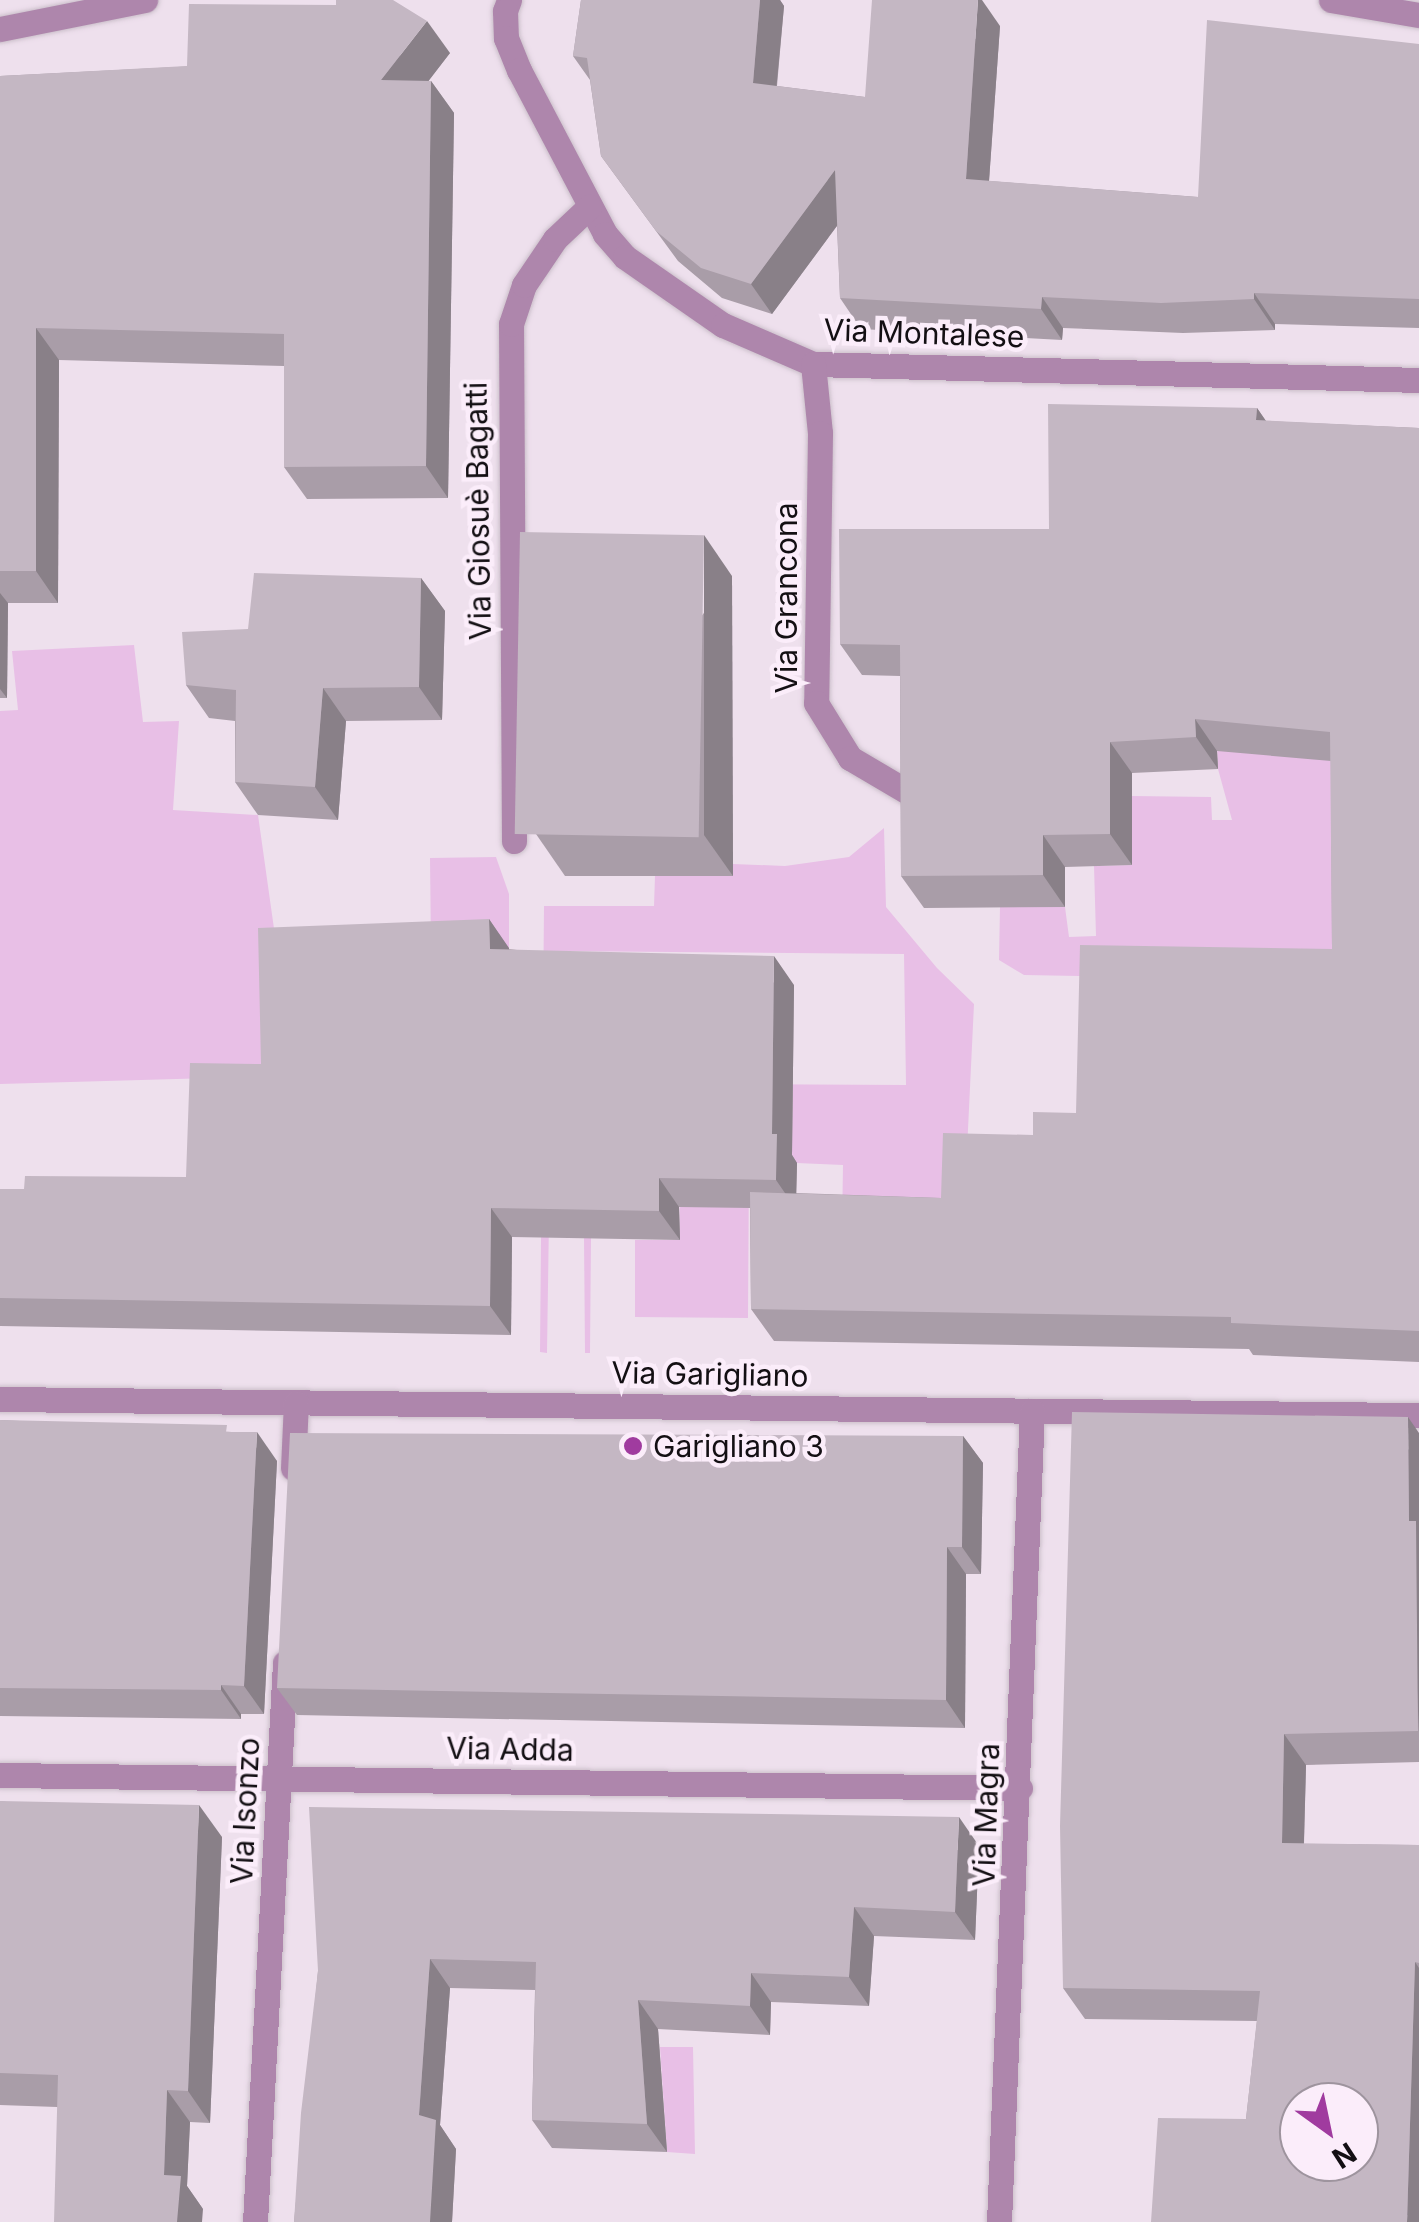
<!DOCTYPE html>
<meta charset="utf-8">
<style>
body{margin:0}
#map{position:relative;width:1419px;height:2222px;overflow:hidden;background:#eee0ed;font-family:Inter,sans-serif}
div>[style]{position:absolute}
.green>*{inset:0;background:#e8bfe6}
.roads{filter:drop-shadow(0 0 2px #cbbfca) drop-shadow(0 0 2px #cbbfca)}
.minor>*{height:25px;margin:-12.5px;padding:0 12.5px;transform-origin:12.5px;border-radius:12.5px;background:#ae86ac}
.wall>*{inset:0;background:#a99da8}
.shaded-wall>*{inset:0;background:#898088}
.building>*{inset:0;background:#c4b7c3;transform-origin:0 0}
.dots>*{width:28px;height:28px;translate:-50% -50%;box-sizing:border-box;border:5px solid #fbedfa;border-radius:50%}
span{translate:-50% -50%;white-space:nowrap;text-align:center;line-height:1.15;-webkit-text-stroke:9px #fbedfa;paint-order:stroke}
.street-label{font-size:30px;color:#130f13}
.poi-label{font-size:30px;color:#130f13}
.left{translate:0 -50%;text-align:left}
.north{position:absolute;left:1279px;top:2082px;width:100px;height:100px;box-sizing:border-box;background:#fbedfa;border:2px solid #9e949e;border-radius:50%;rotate:147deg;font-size:28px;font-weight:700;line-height:40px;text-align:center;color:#130f13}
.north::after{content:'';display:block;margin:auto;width:35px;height:45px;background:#a03b9f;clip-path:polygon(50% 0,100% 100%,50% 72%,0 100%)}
</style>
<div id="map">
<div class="green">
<i style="clip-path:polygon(134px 645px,143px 722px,179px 721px,173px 810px,258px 815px,278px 957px,281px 1076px,0 1084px,0 711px,18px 710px,12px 651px)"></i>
<i style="clip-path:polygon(1216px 718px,1353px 763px,1354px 981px,1024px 975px,999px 960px,1000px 907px,1065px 907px,1069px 937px,1096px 936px,1094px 866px,1132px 865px,1132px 796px,1211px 797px,1212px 820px,1232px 820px,1218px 769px)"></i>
<i style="clip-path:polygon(884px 828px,886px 907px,937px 968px,974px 1004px,964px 1213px,842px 1227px,843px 1165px,749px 1161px,748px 1318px,635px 1317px,635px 1240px,680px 1240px,678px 1084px,906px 1085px,904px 954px,553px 951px,547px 1353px,540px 1352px,544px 906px,654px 906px,655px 876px,732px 876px,733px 864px,785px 866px,849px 857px)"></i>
<i style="clip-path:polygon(496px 857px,509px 894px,509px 948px,431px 951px,430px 858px)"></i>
<i style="clip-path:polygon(584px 1238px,591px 1238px,590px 1353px,585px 1353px)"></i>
<i style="clip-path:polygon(660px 2047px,693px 2047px,695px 2154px,667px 2152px)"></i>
</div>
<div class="roads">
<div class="minor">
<i style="left:509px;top:0;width:12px;rotate:110deg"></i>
<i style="left:505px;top:11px;width:27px;rotate:88deg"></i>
<i style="left:506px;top:38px;width:35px;rotate:68deg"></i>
<i style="left:519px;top:70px;width:185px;rotate:62.3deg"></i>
<i style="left:605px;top:234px;width:30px;rotate:49deg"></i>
<i style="left:625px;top:257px;width:119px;rotate:34.8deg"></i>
<i style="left:723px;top:325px;width:98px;rotate:23.4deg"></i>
<i style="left:813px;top:364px;width:606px;rotate:1.51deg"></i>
<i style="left:1331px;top:0;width:89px;rotate:9.7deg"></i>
<i style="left:0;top:29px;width:148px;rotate:-11.3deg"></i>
<i style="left:813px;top:364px;width:69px;rotate:84.2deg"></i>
<i style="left:820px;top:433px;width:270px;rotate:90.8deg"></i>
<i style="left:816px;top:703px;width:65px;rotate:58.3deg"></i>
<i style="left:850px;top:758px;width:65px;rotate:30.5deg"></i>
<i style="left:514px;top:841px;width:517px;rotate:-90.33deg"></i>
<i style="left:511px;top:324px;width:41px;rotate:-71.6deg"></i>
<i style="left:524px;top:285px;width:55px;rotate:-56deg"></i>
<i style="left:555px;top:239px;width:47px;rotate:-43.3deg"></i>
<i style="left:0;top:1399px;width:1419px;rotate:0.65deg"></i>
<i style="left:293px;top:1468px;width:65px;rotate:-87.4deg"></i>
<i style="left:0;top:1775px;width:1020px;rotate:0.73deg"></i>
<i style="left:255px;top:2222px;width:560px;rotate:-86.93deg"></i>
<i style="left:999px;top:2222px;width:812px;rotate:-87.67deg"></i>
</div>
</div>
<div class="wall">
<i style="clip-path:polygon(581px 0,780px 0,784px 6px,777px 86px,865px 97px,1000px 26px,989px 181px,1198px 197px,1419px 44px,1419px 328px,1275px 324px,1275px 330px,1183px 333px,1063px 328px,1062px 340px,861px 329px,840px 298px,837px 226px,772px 314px,722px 298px,678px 261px,601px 156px,590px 80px,573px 56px)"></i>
<i style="clip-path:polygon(450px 53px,428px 81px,431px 81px,454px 113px,448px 498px,307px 499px,284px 467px,284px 366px,59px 360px,58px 603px,8px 603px,7px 698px,0 698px,0 76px)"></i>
<i style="clip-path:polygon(1257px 408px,1266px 421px,1419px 428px,1419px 1362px,1253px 1355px,1249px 1349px,774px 1341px,751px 1309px,750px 1208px,679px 1207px,680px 1240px,512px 1237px,511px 1335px,0 1326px,0 1189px,24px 1189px,186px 1177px,261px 1064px,489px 919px,509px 949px,794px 985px,792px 1155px,797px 1163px,796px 1193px,941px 1198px,1033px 1135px,1076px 1113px,1332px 949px,1331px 761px,1217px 751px,1218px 769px,1132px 773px,1132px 865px,1065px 867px,1065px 907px,924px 908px,901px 876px,900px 676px,862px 675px,840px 644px,1049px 529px)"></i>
<i style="clip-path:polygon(732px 576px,733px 876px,565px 876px,536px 834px)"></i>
<i style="clip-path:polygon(421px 578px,445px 611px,442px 720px,346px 721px,338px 820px,258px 815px,235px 782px,235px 721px,209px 718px,186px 685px,248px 629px)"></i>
<i style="clip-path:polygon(0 1420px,232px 1432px,277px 1461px,264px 1714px,241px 1714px,241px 1719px,0 1716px)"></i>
<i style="clip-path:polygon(1419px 1433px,1419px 1762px,1306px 1765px,1304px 1844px,1419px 1845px,1419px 2222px,1246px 2119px,1257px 2021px,1085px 2019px,1063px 1988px)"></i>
<i style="clip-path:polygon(963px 1436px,983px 1463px,981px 1574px,966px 1574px,965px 1728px,297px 1715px,277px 1688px)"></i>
<i style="clip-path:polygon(0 1801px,222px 1837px,210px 2123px,190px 2122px,187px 2186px,203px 2209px,57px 2107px,0 2105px)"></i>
<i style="clip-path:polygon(979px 1846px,975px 1940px,874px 1936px,869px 2006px,771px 2002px,770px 2035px,658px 2029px,667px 2152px,552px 2148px,532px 2120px,535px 1990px,450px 1988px,440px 2125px,456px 2149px,452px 2222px,294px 2222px,318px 1971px)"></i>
</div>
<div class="shaded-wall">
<i style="clip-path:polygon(760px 0,780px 0,784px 6px,774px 113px,753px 83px)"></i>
<i style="clip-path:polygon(978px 0,982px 0,1000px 26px,987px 209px,966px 179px)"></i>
<i style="clip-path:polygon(427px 21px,450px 53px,404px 113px,381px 80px)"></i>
<i style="clip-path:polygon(431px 81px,454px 113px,448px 498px,426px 466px)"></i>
<i style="clip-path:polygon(835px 170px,856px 200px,772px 314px,751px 284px)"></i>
<i style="clip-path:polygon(1254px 293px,1275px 324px,1275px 330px,1254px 299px)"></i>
<i style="clip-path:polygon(1042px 297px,1063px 328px,1062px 340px,1041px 309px)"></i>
<i style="clip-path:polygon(36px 328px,59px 360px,58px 603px,36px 571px)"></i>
<i style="clip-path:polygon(1257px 408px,1279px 440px,1256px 420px)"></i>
<i style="clip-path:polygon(704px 535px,732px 576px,733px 876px,704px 835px)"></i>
<i style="clip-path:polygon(421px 578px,445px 611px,442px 720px,419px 687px)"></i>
<i style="clip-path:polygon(0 593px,8px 603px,7px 698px,0 689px)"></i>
<i style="clip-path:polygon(323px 688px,346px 721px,338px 820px,315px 787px)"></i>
<i style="clip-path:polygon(1195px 719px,1217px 751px,1218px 769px,1196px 737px)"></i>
<i style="clip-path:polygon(1110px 742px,1132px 773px,1132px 865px,1110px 834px)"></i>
<i style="clip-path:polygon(1043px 835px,1065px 867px,1065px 907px,1043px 875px)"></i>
<i style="clip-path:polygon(489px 919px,509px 948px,511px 977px,490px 949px)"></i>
<i style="clip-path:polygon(774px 956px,794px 985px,792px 1155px,797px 1163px,796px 1209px,776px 1180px,772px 1134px)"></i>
<i style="clip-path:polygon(659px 1178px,679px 1207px,680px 1240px,659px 1211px)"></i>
<i style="clip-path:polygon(491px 1208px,512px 1237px,511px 1335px,490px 1306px)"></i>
<i style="clip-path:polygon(1408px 1417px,1419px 1433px,1419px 1732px,1409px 1521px)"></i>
<i style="clip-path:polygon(257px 1432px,277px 1461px,264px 1714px,244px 1686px)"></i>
<i style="clip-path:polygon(963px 1436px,983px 1463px,981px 1574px,962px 1547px)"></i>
<i style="clip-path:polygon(947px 1547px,966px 1574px,965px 1728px,946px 1700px)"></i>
<i style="clip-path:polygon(221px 1685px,241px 1714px,241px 1719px,221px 1690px)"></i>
<i style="clip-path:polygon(1284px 1734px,1306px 1765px,1303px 1874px,1282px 1843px)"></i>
<i style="clip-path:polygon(199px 1805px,222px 1837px,210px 2123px,188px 2091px)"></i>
<i style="clip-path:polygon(959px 1817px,979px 1846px,975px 1940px,955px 1912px)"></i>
<i style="clip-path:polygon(854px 1907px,874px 1936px,869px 2006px,849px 1977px)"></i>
<i style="clip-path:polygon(430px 1959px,450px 1988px,440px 2125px,456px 2149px,452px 2222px,430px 2222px,419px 2115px)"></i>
<i style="clip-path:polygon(1415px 1962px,1419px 1968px,1419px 2222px,1407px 2222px)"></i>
<i style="clip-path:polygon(751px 1973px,771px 2002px,770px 2035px,750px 2006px)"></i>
<i style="clip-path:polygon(638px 2000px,658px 2029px,667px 2152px,647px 2124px)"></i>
<i style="clip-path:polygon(167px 2090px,190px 2122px,187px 2186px,203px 2209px,202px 2222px,177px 2222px,164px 2175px)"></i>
</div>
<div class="building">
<i style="clip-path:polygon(336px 0,393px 0,427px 21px,381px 80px,431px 81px,426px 466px,284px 467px,284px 334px,36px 328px,36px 571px,0 571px,0 76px,187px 66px,189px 4px,336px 5px)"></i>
<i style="clip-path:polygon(581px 0,760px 0,753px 83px,865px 97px,872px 0,978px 0,966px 179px,1198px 197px,1207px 20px,1419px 44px,1419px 299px,1254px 293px,1254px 299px,1161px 303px,1042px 297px,1041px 309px,840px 298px,835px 170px,751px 284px,701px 268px,656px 231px,601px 156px,587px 58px,573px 56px)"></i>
<i style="clip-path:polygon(1048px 404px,1257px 408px,1256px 420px,1419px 428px,1419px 1331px,1231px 1323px,1231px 1317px,751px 1309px,750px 1192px,941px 1198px,943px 1133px,1033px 1135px,1033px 1112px,1076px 1113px,1080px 945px,1332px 949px,1330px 732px,1195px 719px,1196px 737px,1110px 742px,1110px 834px,1043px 835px,1043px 875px,901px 876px,900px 645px,840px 644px,839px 529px,1049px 529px)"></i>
<i style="left:520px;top:532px;width:184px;height:302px;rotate:1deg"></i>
<i style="clip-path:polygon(254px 573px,421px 578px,419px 687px,323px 688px,315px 787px,235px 782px,236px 690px,186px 685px,182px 632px,248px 629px)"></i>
<i style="clip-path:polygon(489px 919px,490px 949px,774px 956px,772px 1134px,777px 1134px,776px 1180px,659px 1178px,659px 1211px,491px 1208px,490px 1306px,0 1298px,0 1189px,24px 1189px,25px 1176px,186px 1177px,190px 1063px,261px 1064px,258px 928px)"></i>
<i style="clip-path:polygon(evenodd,1072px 1412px,1408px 1417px,1409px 1521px,1416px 1521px,1418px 1731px,1284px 1734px,1282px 1843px,1419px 1845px,1419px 1963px,1415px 1962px,1407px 2222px,1151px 2222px,1158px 2118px,1246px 2119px,1260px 1991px,1063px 1988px,1060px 1826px,1072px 1412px,1299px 2102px,1359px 2102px,1359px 2162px,1299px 2162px,1299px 2102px)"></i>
<i style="clip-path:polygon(0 1420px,227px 1425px,226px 1432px,257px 1432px,244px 1686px,221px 1685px,221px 1690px,0 1688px)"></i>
<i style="clip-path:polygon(290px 1433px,963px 1436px,962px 1547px,947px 1547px,946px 1700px,277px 1688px)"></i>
<i style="clip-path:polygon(0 1801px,199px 1805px,188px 2091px,167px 2090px,164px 2175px,181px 2176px,177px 2222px,54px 2222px,58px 2075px,0 2073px)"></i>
<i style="clip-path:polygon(309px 1807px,959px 1817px,955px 1912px,854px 1907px,849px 1977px,751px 1973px,750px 2006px,638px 2000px,647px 2124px,532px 2120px,536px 1962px,430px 1959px,419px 2115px,436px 2120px,430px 2222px,294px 2222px,301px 2113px,318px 1971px)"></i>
</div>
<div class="dots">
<i style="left:633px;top:1446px;background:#a03b9f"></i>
</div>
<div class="street-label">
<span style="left:924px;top:333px;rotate:2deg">Via Montalese</span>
<span style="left:478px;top:511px;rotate:-91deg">Via Giosuè Bagatti</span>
<span style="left:786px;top:598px;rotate:-90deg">Via Grancona</span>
<span style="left:710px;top:1374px;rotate:1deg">Via Garigliano</span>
<span style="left:510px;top:1749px;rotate:1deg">Via Adda</span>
<span style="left:245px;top:1811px;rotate:-87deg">Via Isonzo</span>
<span style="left:986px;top:1815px;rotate:-88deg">Via Magra</span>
</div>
<div class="poi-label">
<span class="left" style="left:653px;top:1446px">Garigliano 3</span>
</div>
<div class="north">N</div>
</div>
